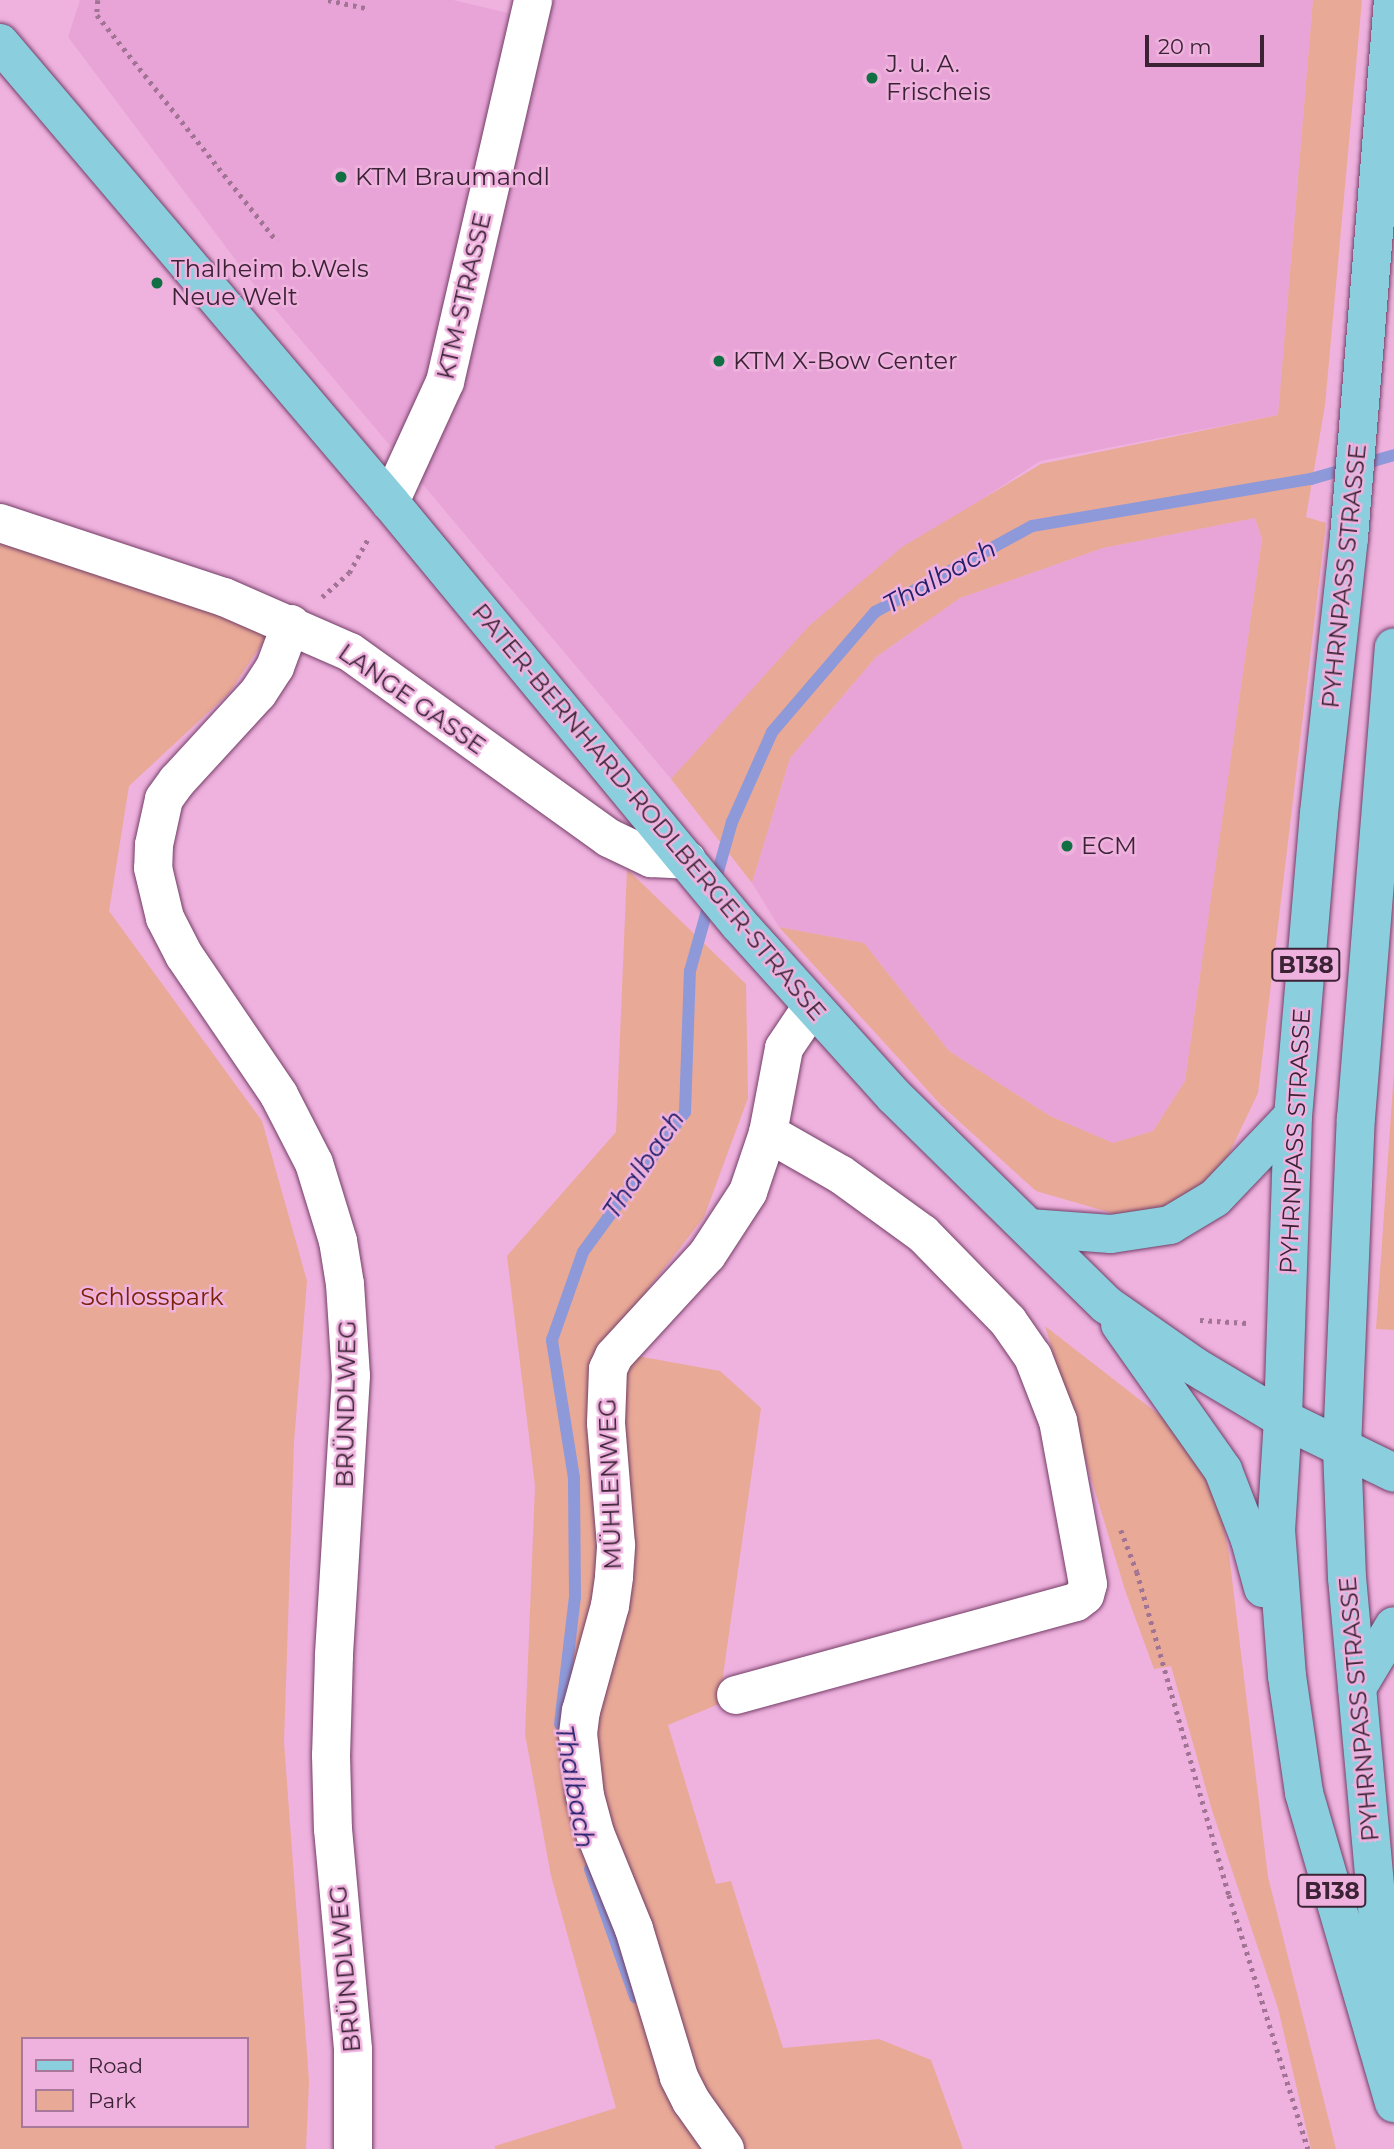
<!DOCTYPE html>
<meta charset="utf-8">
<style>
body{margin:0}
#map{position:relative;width:1394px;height:2149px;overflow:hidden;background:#efb1de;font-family:Montserrat,sans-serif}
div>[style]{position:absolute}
.built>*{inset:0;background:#e8a4d7}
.green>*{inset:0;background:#e9a997}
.stream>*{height:12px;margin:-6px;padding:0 6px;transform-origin:6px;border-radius:6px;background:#8e99da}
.path>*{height:4.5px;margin-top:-2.25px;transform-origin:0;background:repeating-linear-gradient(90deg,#a17495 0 3.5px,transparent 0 8.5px)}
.roads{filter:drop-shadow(0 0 2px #733e66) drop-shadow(0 0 2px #733e66)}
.minor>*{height:38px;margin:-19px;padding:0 19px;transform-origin:19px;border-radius:19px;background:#fff}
.major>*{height:38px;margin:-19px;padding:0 19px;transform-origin:19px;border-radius:19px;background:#8bcfdf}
.dots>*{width:19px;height:19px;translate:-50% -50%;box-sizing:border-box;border:4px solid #efb1de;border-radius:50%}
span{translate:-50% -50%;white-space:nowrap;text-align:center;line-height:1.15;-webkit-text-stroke:5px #efb1de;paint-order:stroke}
.shield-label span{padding:2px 5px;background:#efb1de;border:2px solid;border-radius:5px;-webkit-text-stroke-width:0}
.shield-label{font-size:23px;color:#3b2335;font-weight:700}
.poi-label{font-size:24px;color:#3b2335}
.left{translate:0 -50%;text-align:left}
.street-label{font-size:24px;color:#3b2335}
.park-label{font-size:24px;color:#7b2306}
.water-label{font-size:26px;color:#23216d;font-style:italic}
.legend{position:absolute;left:21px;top:2037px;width:228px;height:91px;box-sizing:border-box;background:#efb1de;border:2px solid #a7789a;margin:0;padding:9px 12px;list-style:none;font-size:21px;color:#3b2335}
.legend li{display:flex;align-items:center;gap:14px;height:35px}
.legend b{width:35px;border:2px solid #a7789a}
.scale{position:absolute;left:1145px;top:35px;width:119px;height:32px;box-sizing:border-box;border:4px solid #3b2335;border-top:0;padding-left:9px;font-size:21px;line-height:24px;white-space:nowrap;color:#3b2335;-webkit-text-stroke:5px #efb1de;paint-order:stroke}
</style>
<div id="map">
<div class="built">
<i style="clip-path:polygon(80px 0,453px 0,541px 21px,548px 0,1313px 0,1278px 415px,1040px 461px,872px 572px,671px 779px,253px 283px,68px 37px)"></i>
<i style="clip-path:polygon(1255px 518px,1262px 539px,1185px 1081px,1153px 1131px,1113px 1143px,1050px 1116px,949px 1051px,864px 943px,779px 927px,752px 883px,790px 758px,876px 657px,960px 598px,1103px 548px)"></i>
</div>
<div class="green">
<i style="clip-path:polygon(1313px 0,1362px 0,1325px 405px,1306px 517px,1326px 523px,1258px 1093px,1227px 1158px,1187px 1202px,1122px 1216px,1036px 1191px,941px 1105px,779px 927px,864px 943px,949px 1051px,1050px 1116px,1113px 1143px,1153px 1131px,1185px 1081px,1262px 539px,1255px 518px,1103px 548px,960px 598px,876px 657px,790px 758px,752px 883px,671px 779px,809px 626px,902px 547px,1041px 464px,1278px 415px)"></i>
<i style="clip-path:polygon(evenodd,0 544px,107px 568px,270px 632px,229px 693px,129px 786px,109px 911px,262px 1121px,307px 1281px,294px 1442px,284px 1742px,309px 2081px,306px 2149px,0 2149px,0 544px,23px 2039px,247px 2039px,247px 2126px,23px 2126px,23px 2039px)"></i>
<i style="clip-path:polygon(627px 869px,746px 984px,748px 1098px,704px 1217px,624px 1320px,615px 1352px,720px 1371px,761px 1408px,719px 1704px,668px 1725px,716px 1884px,731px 1881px,783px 2048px,879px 2039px,931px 2060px,963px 2149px,495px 2149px,495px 2146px,616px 2108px,551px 1876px,525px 1734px,535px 1486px,507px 1256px,616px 1132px)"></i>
<i style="clip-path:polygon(1394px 1071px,1394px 1330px,1376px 1329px)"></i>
<i style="clip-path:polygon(1045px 1326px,1171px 1424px,1216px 1489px,1229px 1554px,1268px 1877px,1336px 2149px,1311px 2149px,1278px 2008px,1212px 1810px,1171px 1666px,1154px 1669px,1125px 1590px)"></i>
</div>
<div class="stream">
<i style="left:560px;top:1724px;width:128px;rotate:-83.3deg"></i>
<i style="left:575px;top:1597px;width:119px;rotate:-90.5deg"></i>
<i style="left:574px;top:1478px;width:140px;rotate:-99.1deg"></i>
<i style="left:552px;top:1340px;width:93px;rotate:-70.6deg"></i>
<i style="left:583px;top:1252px;width:173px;rotate:-53.9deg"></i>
<i style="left:685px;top:1112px;width:141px;rotate:-88deg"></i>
<i style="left:690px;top:971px;width:155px;rotate:-74.3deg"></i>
<i style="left:732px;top:822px;width:98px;rotate:-66deg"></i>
<i style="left:772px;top:732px;width:158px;rotate:-49.4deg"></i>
<i style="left:875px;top:612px;width:179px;rotate:-28.7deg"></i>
<i style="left:1032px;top:526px;width:283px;rotate:-9.6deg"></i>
<i style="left:1311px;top:479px;width:86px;rotate:-16.1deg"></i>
<i style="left:590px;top:1869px;width:136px;rotate:70.6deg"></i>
</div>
<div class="path">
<i style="left:98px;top:0;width:15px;rotate:94deg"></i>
<i style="left:97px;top:15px;width:289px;rotate:51.5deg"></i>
<i style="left:328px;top:0;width:39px;rotate:12deg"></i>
<i style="left:322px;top:597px;width:36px;rotate:-42deg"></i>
<i style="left:349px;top:573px;width:39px;rotate:-61deg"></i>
<i style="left:1200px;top:1320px;width:47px;rotate:3.7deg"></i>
<i style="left:1121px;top:1530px;width:45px;rotate:69.1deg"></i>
<i style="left:1137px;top:1572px;width:336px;rotate:74.1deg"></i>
<i style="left:1229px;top:1895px;width:266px;rotate:72.7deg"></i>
</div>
<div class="roads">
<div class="minor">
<i style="left:390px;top:502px;width:132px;rotate:-65.4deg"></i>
<i style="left:445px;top:382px;width:392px;rotate:-77deg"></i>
<i style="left:0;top:523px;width:236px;rotate:18.3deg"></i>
<i style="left:224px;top:597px;width:137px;rotate:23.6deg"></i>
<i style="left:350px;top:652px;width:319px;rotate:35.7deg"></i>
<i style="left:609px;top:838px;width:47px;rotate:25.5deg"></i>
<i style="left:651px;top:858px;width:36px;rotate:3deg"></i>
<i style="left:291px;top:624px;width:46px;rotate:110.4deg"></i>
<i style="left:275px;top:667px;width:31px;rotate:123deg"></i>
<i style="left:258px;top:693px;width:120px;rotate:132.6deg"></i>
<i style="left:177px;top:781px;width:22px;rotate:126deg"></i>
<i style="left:164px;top:799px;width:47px;rotate:102.3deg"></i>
<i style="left:154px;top:845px;width:23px;rotate:92deg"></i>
<i style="left:153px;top:868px;width:51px;rotate:76.5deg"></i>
<i style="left:165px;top:918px;width:42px;rotate:62.8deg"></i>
<i style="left:184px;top:955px;width:169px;rotate:55.8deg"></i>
<i style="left:279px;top:1095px;width:76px;rotate:62.8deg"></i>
<i style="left:314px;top:1163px;width:82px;rotate:72.9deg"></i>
<i style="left:338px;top:1241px;width:44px;rotate:80.8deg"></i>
<i style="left:345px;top:1284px;width:92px;rotate:86.3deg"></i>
<i style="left:351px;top:1376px;width:281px;rotate:93.5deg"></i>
<i style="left:334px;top:1656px;width:99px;rotate:91.7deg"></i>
<i style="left:331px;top:1755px;width:74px;rotate:88.5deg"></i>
<i style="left:333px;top:1829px;width:222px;rotate:84.8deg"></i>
<i style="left:353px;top:2050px;width:99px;rotate:90deg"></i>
<i style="left:736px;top:1695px;width:352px;rotate:-15.3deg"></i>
<i style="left:1076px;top:1602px;width:11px;rotate:-38deg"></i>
<i style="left:1085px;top:1595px;width:11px;rotate:-75deg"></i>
<i style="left:1088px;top:1584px;width:166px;rotate:-100.4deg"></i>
<i style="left:1058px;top:1421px;width:69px;rotate:-111.3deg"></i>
<i style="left:1033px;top:1357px;width:44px;rotate:-124.8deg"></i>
<i style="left:1008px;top:1321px;width:122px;rotate:-134.3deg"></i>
<i style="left:923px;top:1234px;width:102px;rotate:-144.1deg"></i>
<i style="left:840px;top:1174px;width:83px;rotate:-150.3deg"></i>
<i style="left:725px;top:2149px;width:59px;rotate:-125.3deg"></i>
<i style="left:691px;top:2101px;width:27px;rotate:-117deg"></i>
<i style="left:679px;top:2077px;width:155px;rotate:-106.9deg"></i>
<i style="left:634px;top:1929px;width:104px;rotate:-112.1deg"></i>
<i style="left:595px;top:1833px;width:38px;rotate:-105deg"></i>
<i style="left:585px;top:1796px;width:62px;rotate:-96.4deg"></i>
<i style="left:578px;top:1734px;width:23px;rotate:-83deg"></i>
<i style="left:581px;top:1711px;width:109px;rotate:-74.6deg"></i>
<i style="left:610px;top:1606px;width:30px;rotate:-82deg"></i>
<i style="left:614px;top:1576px;width:31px;rotate:-86deg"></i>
<i style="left:616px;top:1545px;width:122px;rotate:-94.7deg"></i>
<i style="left:606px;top:1423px;width:54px;rotate:-87.9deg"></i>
<i style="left:608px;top:1369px;width:14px;rotate:-65deg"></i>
<i style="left:614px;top:1356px;width:137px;rotate:-47.4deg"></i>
<i style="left:707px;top:1255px;width:75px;rotate:-56.9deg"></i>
<i style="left:748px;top:1192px;width:62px;rotate:-71.3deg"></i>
<i style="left:768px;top:1133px;width:86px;rotate:-79.3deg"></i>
<i style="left:784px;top:1048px;width:48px;rotate:-56deg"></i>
</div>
<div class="major">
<i style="left:1393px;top:0;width:539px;rotate:94.68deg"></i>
<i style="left:1349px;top:537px;width:278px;rotate:96.2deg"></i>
<i style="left:1319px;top:813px;width:304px;rotate:94.9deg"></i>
<i style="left:1293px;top:1116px;width:303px;rotate:91.9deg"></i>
<i style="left:1283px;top:1419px;width:111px;rotate:93.6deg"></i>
<i style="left:1276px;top:1530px;width:146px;rotate:85.7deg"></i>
<i style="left:1287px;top:1676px;width:118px;rotate:81.7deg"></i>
<i style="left:1304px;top:1793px;width:323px;rotate:73.8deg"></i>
<i style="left:0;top:43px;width:602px;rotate:49.65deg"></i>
<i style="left:390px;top:502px;width:548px;rotate:50.41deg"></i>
<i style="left:739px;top:924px;width:232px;rotate:48deg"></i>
<i style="left:894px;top:1096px;width:298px;rotate:44.5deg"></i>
<i style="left:1107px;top:1305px;width:106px;rotate:35deg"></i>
<i style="left:1194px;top:1366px;width:104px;rotate:30.8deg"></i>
<i style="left:1283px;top:1419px;width:123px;rotate:25.9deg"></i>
<i style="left:1029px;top:1228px;width:82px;rotate:4.2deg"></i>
<i style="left:1111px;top:1234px;width:60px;rotate:-8.7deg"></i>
<i style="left:1170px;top:1225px;width:52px;rotate:-31deg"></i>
<i style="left:1215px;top:1198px;width:113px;rotate:-46.4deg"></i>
<i style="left:1120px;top:1324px;width:179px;rotate:54.8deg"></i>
<i style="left:1223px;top:1470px;width:75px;rotate:68.9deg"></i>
<i style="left:1250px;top:1540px;width:50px;rotate:74.8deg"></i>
<i style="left:1357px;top:1688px;width:72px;rotate:-59.2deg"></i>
<i style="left:1387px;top:2017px;width:441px;rotate:-95.2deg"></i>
<i style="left:1347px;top:1578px;width:131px;rotate:-92.2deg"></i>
<i style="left:1342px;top:1447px;width:329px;rotate:-87.6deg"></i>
<i style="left:1356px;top:1118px;width:472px;rotate:-85.4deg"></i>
</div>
</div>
<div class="dots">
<i style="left:872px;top:78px;background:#126f43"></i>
<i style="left:341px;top:177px;background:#126f43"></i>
<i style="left:157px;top:283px;background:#126f43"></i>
<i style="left:719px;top:361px;background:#126f43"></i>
<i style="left:1067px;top:846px;background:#126f43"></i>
</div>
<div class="shield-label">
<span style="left:1306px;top:965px">B138</span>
<span style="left:1332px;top:1891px">B138</span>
</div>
<div class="poi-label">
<span class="left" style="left:886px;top:78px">J. u. A.<br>Frischeis</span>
<span class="left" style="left:355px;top:177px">KTM Braumandl</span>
<span class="left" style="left:171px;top:283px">Thalheim b.Wels<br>Neue Welt</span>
<span class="left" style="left:733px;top:361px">KTM X-Bow Center</span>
<span class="left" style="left:1081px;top:846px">ECM</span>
</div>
<div class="street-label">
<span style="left:464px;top:296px;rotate:-77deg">KTM-STRASSE</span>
<span style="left:1344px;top:576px;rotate:-84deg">PYHRNPASS STRASSE</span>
<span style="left:412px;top:699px;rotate:35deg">LANGE GASSE</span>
<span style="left:649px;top:812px;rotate:50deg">PATER-BERNHARD-RODLBERGER-STRASSE</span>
<span style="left:1295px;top:1141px;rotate:-87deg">PYHRNPASS STRASSE</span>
<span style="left:346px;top:1404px;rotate:-89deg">BRÜNDLWEG</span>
<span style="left:610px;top:1484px;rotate:-92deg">MÜHLENWEG</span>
<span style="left:1359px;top:1709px;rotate:-95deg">PYHRNPASS STRASSE</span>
<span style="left:345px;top:1969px;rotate:-95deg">BRÜNDLWEG</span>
</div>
<div class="park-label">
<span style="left:152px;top:1297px">Schlosspark</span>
</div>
<div class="water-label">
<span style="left:940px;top:577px;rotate:-29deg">Thalbach</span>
<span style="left:644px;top:1165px;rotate:-56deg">Thalbach</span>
<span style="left:574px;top:1787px;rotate:80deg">Thalbach</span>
</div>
<ul class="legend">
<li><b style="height:9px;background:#8bcfdf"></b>Road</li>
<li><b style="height:19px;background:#e9a997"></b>Park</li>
</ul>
<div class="scale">20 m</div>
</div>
